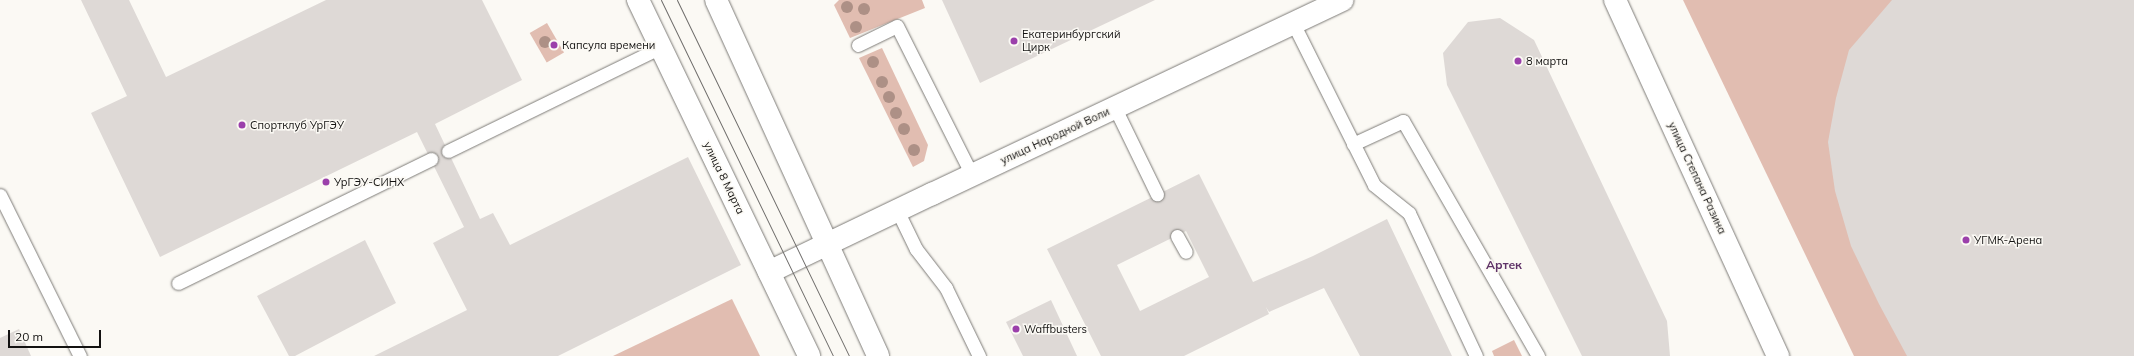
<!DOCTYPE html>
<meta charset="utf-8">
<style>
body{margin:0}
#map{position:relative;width:2134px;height:356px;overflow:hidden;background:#fbf9f4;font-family:Mulish,sans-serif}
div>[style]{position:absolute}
.green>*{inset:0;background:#e1bdb1;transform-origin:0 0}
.building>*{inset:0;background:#ded9d6}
.roads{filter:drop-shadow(0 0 1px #7d7b77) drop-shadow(0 0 1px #7d7b77)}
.service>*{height:13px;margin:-6.5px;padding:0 6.5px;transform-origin:6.5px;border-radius:6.5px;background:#fff}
.minor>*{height:22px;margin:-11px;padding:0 11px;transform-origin:11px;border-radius:11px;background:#fff}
.tertiary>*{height:22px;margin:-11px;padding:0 11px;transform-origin:11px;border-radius:11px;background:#fff}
.secondary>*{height:22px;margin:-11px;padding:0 11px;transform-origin:11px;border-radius:11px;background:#fff}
.tram>*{height:1px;margin:-0.5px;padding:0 0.5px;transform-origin:0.5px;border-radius:0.5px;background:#6f6d6b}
.trees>*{width:12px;height:12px;margin:-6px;border-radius:50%;background:#ad9086}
.dots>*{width:11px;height:11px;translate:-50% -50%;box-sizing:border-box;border:2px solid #fbf9f4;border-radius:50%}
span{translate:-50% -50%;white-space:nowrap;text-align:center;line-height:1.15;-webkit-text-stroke:3px #fbf9f4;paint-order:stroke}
.poi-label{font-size:11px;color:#131211}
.left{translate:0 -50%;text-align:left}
.street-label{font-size:11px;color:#131211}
.neighbourhood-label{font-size:12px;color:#5f3368;font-weight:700}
.scale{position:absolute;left:8px;top:330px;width:93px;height:18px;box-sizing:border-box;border:2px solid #131211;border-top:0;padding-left:5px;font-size:12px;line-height:14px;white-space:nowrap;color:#131211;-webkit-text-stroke:3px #fbf9f4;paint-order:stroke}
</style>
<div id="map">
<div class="green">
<i style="clip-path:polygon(839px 0,922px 0,925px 8px,850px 38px,834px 5px)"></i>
<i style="clip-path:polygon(1683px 0,2134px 0,2134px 356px,1854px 356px)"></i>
<i style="left:547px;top:23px;width:34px;height:20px;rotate:60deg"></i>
<i style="clip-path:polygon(882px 48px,928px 145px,924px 161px,913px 167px,859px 58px)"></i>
<i style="clip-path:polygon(732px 299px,760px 356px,613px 356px)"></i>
<i style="clip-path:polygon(1514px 340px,1522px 356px,1494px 356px,1492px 351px)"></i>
</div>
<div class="building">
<i style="clip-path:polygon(81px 0,129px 0,166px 77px,326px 0,482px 0,522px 80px,435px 124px,480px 219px,493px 213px,510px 245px,688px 157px,741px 265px,558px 356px,374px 356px,467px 310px,433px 243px,464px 227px,417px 132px,160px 257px,91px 113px,127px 96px)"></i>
<i style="clip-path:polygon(942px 0,1155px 0,980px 83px)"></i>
<i style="clip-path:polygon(1892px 0,2134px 0,2134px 356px,1907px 356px,1879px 304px,1851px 246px,1835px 191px,1828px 142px,1836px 98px,1849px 50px)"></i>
<i style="clip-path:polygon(1500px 18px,1534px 40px,1667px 321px,1670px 356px,1582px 356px,1447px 85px,1443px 53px,1468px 22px)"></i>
<i style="clip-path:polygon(evenodd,1199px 174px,1253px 282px,1313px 256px,1387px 219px,1452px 356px,1360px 356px,1324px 288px,1269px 312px,1266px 307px,1269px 314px,1184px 356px,1101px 356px,1047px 249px,1199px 174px,1186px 231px,1209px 277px,1140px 311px,1117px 265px,1186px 231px)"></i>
<i style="clip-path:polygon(365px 240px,396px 303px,295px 356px,289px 356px,257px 296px)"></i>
<i style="clip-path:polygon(1051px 300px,1077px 356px,1023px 356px,1006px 322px)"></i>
<i style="clip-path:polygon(19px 329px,31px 356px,0 356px,0 338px)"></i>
</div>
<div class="roads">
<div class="service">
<i style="left:1293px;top:23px;width:181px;rotate:63.4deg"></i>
<i style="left:1374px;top:185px;width:45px;rotate:38.7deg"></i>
<i style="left:1409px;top:213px;width:158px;rotate:64.9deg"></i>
<i style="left:858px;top:45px;width:43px;rotate:-26deg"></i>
<i style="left:897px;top:26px;width:167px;rotate:63.3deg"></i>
<i style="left:1115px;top:108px;width:96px;rotate:64deg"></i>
<i style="left:1353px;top:144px;width:55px;rotate:-24.7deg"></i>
<i style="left:1403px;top:121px;width:271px;rotate:60.1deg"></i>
<i style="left:448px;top:151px;width:237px;rotate:-26deg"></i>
<i style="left:0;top:195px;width:180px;rotate:63.6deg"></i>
<i style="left:898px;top:212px;width:41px;rotate:64.1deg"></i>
<i style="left:916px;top:249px;width:49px;rotate:52.4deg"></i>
<i style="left:946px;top:288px;width:76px;rotate:64.1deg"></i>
<i style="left:1177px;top:236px;width:18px;rotate:61deg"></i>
<i style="left:178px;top:283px;width:282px;rotate:-26.1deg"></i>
</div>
<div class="minor">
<i style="left:769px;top:272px;width:181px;rotate:-25.6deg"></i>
</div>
<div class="tertiary">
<i style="left:1615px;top:0;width:392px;rotate:65.4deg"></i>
<i style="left:932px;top:194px;width:454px;rotate:-25.3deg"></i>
</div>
<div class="secondary">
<i style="left:638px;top:0;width:395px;rotate:64.3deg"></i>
<i style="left:716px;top:0;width:391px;rotate:65.5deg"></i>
</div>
</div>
<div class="tram">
<i style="left:661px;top:0;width:395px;rotate:64.2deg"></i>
<i style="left:677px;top:0;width:395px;rotate:64.2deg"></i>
</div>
<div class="trees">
<i style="left:847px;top:7px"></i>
<i style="left:864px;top:9px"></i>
<i style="left:856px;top:27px"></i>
<i style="left:545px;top:42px"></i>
<i style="left:873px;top:62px"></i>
<i style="left:882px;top:82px"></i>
<i style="left:889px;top:97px"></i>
<i style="left:896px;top:113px"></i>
<i style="left:904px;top:129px"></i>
<i style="left:914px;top:150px"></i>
</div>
<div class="dots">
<i style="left:1014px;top:41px;background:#9b40ab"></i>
<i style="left:554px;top:45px;background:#9b40ab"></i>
<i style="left:1518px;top:61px;background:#9b40ab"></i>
<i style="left:242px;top:125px;background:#9b40ab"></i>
<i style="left:326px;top:182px;background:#9b40ab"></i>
<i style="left:1966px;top:240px;background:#9b40ab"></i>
<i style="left:1016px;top:329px;background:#9b40ab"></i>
</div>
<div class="poi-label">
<span class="left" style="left:1022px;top:41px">Екатеринбургский<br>Цирк</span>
<span class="left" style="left:562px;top:45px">Капсула времени</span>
<span class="left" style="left:1526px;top:61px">8 марта</span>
<span class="left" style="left:250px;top:125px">Спортклуб УрГЭУ</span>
<span class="left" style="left:334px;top:182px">УрГЭУ-СИНХ</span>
<span class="left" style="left:1974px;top:240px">УГМК-Арена</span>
<span class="left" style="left:1024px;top:329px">Waffbusters</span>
</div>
<div class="street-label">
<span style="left:1055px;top:136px;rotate:-25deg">улица Народной Воли</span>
<span style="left:724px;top:178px;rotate:64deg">улица 8 Марта</span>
<span style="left:1697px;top:178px;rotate:65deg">улица Степана Разина</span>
</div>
<div class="neighbourhood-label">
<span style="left:1504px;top:265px">Артек</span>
</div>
<div class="scale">20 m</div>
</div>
